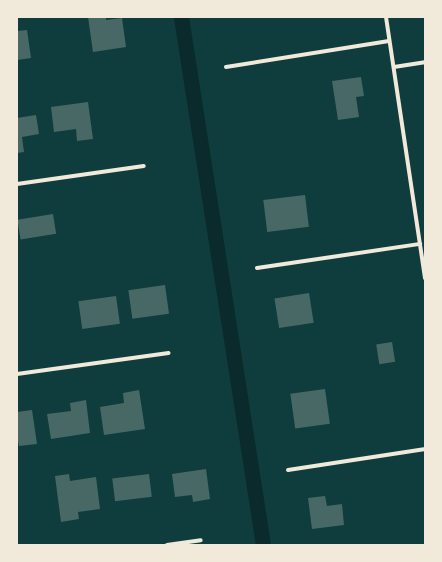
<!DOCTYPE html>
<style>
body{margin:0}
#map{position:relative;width:442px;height:562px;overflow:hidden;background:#0f3d3e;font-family:Barlow,sans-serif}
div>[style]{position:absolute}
.canal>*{height:15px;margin:-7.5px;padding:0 7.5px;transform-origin:7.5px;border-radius:7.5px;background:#0a2a2b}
.building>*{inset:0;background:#486865;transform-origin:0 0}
.minor>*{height:4px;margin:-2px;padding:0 2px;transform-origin:2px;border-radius:2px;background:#f1e9da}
span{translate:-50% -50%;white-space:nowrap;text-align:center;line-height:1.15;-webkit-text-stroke:3px #f1e9da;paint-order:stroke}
.frame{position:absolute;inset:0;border:18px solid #f1e9da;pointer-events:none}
</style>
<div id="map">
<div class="canal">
<i style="left:181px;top:17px;width:534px;rotate:81.17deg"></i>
</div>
<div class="building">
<i style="clip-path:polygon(88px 17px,106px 17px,106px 20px,122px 18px,126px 47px,93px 52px)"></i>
<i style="clip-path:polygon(27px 30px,31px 58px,17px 60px,17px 31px)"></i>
<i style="clip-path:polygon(361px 77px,364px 96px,356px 97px,359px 117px,338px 120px,332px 81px)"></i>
<i style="clip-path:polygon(88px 102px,93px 139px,77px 141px,76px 129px,54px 132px,51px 107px)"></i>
<i style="clip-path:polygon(36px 115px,39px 134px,22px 137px,24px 152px,17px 153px,17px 118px)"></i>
<i style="left:305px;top:195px;width:32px;height:42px;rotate:83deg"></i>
<i style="left:53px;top:214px;width:20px;height:36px;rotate:81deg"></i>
<i style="left:165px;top:285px;width:29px;height:37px;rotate:82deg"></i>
<i style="left:309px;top:293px;width:30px;height:35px;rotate:81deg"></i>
<i style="left:116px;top:296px;width:28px;height:38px;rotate:82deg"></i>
<i style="left:392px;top:342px;width:20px;height:16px;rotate:81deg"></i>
<i style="left:325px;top:389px;width:35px;height:35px;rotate:82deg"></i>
<i style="clip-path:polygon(139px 390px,145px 429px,104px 435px,100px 407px,124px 403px,123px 393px)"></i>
<i style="clip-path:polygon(86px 400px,90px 433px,51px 439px,47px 414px,71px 411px,70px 403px)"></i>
<i style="clip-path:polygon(32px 410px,37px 444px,19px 446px,17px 436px,17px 412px)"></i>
<i style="clip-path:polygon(206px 469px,210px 499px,193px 502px,192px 495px,175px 497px,172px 474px)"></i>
<i style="clip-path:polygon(69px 474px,70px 481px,96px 477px,100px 509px,78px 512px,79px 519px,61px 522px,55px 476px)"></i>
<i style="left:149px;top:474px;width:23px;height:37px;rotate:83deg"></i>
<i style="clip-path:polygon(325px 496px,327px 506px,342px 504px,344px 525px,312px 529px,308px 498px)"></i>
</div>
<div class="minor">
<i style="left:386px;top:17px;width:264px;rotate:81.5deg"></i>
<i style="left:226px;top:67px;width:165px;rotate:-9.1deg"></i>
<i style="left:394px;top:67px;width:31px;rotate:-9deg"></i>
<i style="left:17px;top:184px;width:128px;rotate:-8.1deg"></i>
<i style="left:257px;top:268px;width:165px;rotate:-8.4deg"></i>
<i style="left:17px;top:374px;width:153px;rotate:-7.9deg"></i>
<i style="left:288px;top:470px;width:139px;rotate:-8.7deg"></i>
<i style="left:167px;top:545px;width:34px;rotate:-8deg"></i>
</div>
<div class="frame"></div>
</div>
